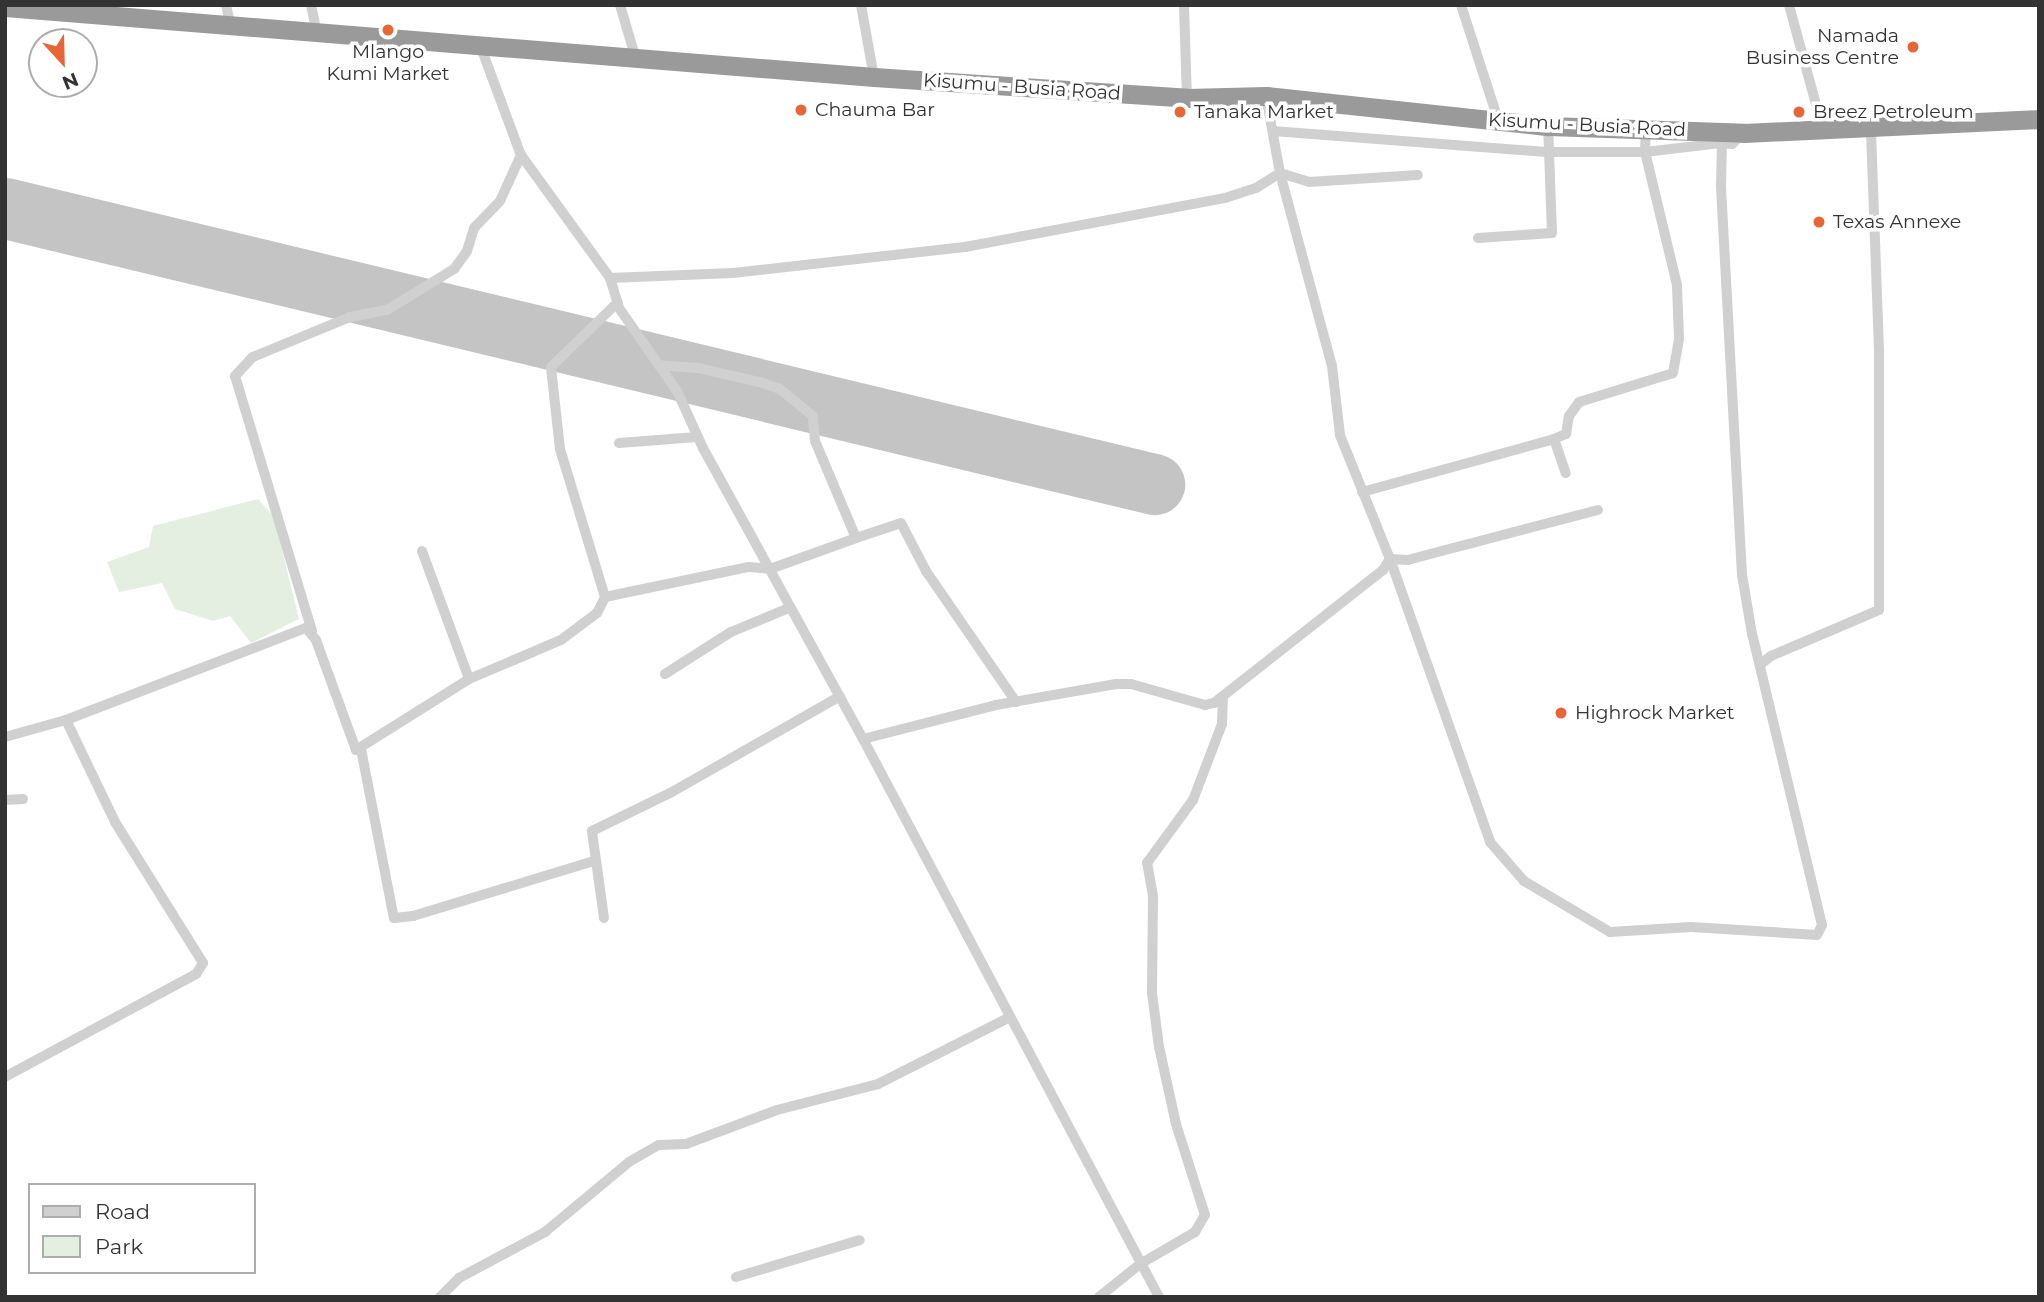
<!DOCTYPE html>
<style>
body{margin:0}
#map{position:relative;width:2044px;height:1302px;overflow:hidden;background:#fff;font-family:Montserrat,sans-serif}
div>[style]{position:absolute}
.green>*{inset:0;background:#e4efe1}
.runway>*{height:61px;margin:-30.5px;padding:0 30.5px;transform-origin:30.5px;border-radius:30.5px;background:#c4c4c4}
.street>*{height:10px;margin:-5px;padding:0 5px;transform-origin:5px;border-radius:5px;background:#d0d0d0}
.highway>*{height:19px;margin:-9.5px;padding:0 9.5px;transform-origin:9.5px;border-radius:9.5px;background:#9a9a9a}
.dots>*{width:19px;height:19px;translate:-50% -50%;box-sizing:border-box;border:4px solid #fff;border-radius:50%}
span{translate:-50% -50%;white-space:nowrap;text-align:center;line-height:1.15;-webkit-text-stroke:7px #fff;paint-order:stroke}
.poi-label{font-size:19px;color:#333}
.right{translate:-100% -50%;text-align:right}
.left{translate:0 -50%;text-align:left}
.street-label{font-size:19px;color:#333}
.frame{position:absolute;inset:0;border:7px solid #333;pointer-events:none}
.legend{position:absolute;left:28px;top:1183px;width:228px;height:91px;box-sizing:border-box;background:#fff;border:2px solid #adadad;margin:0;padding:9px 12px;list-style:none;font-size:21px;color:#333}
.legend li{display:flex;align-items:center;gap:14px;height:35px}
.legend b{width:35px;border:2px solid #adadad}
.north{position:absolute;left:28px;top:28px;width:70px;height:70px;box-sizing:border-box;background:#fff;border:2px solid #adadad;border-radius:50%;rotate:158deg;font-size:19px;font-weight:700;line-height:28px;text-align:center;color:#333}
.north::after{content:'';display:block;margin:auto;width:24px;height:32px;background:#e96536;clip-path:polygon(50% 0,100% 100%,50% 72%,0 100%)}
</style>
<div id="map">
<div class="green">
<i style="clip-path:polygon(258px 499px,274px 517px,299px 619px,251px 643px,230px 616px,213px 621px,175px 609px,162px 583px,119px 592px,107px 562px,149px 547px,153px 526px)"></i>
</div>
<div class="runway">
<i style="left:5px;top:208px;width:1182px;rotate:13.51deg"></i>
</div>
<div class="street">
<i style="left:226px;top:5px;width:23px;rotate:77deg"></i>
<i style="left:311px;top:5px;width:30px;rotate:78deg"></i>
<i style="left:620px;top:5px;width:53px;rotate:73.6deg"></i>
<i style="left:861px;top:5px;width:73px;rotate:79.8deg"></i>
<i style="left:1184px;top:5px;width:93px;rotate:88.2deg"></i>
<i style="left:1461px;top:5px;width:124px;rotate:72.1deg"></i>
<i style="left:1789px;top:5px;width:130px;rotate:74.8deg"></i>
<i style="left:480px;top:45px;width:117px;rotate:69.6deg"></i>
<i style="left:521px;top:155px;width:152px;rotate:54.1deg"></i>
<i style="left:610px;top:278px;width:31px;rotate:73deg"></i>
<i style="left:619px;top:308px;width:101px;rotate:55.1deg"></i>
<i style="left:677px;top:391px;width:63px;rotate:65.5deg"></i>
<i style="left:703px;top:448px;width:332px;rotate:61.2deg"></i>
<i style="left:1273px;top:131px;width:275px;rotate:4.4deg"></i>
<i style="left:1547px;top:152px;width:98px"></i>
<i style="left:1645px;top:152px;width:78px;rotate:-6.7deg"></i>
<i style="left:1478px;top:238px;width:74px;rotate:-3.9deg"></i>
<i style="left:1552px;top:233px;width:107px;rotate:-92.1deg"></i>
<i style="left:610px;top:278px;width:123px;rotate:-2.3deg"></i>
<i style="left:733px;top:273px;width:233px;rotate:-6.4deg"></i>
<i style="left:965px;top:247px;width:265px;rotate:-10.7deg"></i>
<i style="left:1225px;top:198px;width:33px;rotate:-18deg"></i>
<i style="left:1256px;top:188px;width:28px;rotate:-32deg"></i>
<i style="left:1280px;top:173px;width:30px;rotate:17deg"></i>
<i style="left:1309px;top:182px;width:109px;rotate:-3.7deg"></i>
<i style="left:1554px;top:439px;width:36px;rotate:71deg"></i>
<i style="left:619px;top:443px;width:78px;rotate:-4.4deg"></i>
<i style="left:1362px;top:492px;width:199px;rotate:-15.4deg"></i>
<i style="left:1554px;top:439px;width:13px;rotate:-23deg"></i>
<i style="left:1566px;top:434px;width:18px;rotate:-81deg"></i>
<i style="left:1569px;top:416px;width:17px;rotate:-54deg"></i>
<i style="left:1579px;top:402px;width:98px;rotate:-17.1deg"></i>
<i style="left:1673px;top:373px;width:36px;rotate:-80deg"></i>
<i style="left:1679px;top:338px;width:53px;rotate:-92.2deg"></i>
<i style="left:1677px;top:285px;width:137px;rotate:-103.5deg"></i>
<i style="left:1645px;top:152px;width:23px;rotate:-88deg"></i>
<i style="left:1598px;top:510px;width:196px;rotate:165.3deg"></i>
<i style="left:1408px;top:560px;width:18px;rotate:-177deg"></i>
<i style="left:1390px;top:559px;width:300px;rotate:70.5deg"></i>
<i style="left:1490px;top:842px;width:52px;rotate:48.9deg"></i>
<i style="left:1524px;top:881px;width:100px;rotate:30.7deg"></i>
<i style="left:1610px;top:932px;width:81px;rotate:-3.5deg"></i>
<i style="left:1691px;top:927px;width:126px;rotate:3.6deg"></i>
<i style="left:1817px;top:935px;width:11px;rotate:-63deg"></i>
<i style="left:1822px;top:925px;width:299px;rotate:-103.5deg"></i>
<i style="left:1752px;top:634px;width:60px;rotate:-99.6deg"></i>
<i style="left:1742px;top:575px;width:390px;rotate:-93.1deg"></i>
<i style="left:1721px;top:186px;width:43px;rotate:-88.7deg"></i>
<i style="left:1722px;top:143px;width:10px;rotate:6deg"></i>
<i style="left:1732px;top:144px;width:14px;rotate:-45deg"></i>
<i style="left:856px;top:538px;width:47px;rotate:-18.4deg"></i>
<i style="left:901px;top:523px;width:54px;rotate:62.5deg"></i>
<i style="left:926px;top:571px;width:159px;rotate:55.5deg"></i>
<i style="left:422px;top:551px;width:136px;rotate:69.8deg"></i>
<i style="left:605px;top:597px;width:155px;rotate:-106.9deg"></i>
<i style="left:560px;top:449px;width:82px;rotate:-96.3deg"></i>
<i style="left:551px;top:367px;width:93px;rotate:-44.1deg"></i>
<i style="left:312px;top:631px;width:266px;rotate:-106.8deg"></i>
<i style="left:235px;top:376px;width:26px;rotate:-47deg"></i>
<i style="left:253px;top:357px;width:105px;rotate:-22.4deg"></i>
<i style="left:350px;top:317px;width:38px;rotate:-11deg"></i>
<i style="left:387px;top:310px;width:79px;rotate:-31.5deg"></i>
<i style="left:454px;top:269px;width:22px;rotate:-54deg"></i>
<i style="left:467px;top:251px;width:24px;rotate:-73deg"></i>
<i style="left:474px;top:228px;width:37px;rotate:-46deg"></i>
<i style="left:500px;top:201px;width:51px;rotate:-65.5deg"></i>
<i style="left:1761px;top:664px;width:13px;rotate:-39deg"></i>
<i style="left:1771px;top:656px;width:117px;rotate:-23.1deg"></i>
<i style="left:1879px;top:610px;width:260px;rotate:-90deg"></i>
<i style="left:1879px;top:350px;width:221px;rotate:-92.1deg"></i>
<i style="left:665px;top:674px;width:78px;rotate:-32.5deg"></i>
<i style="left:731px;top:632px;width:63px;rotate:-22.5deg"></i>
<i style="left:66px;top:720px;width:257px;rotate:-21deg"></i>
<i style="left:306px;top:628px;width:16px;rotate:50deg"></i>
<i style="left:316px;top:640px;width:117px;rotate:70deg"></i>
<i style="left:356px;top:750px;width:133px;rotate:-32.1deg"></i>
<i style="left:469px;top:679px;width:100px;rotate:-23deg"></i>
<i style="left:561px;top:640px;width:45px;rotate:-36.9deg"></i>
<i style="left:597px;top:613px;width:18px;rotate:-63deg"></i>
<i style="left:605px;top:597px;width:147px;rotate:-11.8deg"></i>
<i style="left:749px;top:567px;width:21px;rotate:5deg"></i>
<i style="left:770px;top:569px;width:91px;rotate:-19.8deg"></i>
<i style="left:856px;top:538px;width:105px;rotate:-112.9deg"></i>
<i style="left:815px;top:441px;width:25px;rotate:-95deg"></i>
<i style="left:813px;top:416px;width:43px;rotate:-140.7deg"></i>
<i style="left:780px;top:389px;width:18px;rotate:-161deg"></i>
<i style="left:763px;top:383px;width:67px;rotate:-167deg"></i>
<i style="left:698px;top:368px;width:39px;rotate:-176deg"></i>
<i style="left:5px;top:737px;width:63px;rotate:-15.6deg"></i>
<i style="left:66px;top:720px;width:113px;rotate:64.3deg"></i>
<i style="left:115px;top:822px;width:166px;rotate:58deg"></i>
<i style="left:203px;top:963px;width:13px;rotate:122deg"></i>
<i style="left:196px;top:974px;width:217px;rotate:151.7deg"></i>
<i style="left:361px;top:749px;width:172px;rotate:79deg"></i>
<i style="left:394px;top:918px;width:19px;rotate:-6deg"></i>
<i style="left:413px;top:916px;width:189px;rotate:-16.9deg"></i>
<i style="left:5px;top:800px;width:18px;rotate:-3deg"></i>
<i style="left:604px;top:918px;width:88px;rotate:-97.9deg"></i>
<i style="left:592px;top:831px;width:89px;rotate:-26deg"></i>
<i style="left:672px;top:792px;width:193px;rotate:-29.7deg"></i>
<i style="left:736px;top:1277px;width:129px;rotate:-16.6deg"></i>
<i style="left:440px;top:1297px;width:27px;rotate:-45deg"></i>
<i style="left:459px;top:1278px;width:98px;rotate:-28.1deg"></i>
<i style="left:545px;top:1232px;width:109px;rotate:-39.8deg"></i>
<i style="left:629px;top:1162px;width:34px;rotate:-30deg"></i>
<i style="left:659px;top:1145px;width:27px;rotate:-2deg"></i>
<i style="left:686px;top:1144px;width:97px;rotate:-20.5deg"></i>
<i style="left:777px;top:1110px;width:104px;rotate:-14.4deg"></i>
<i style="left:878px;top:1084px;width:146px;rotate:-26.9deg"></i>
<i style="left:1099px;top:1297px;width:53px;rotate:-38.8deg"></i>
<i style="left:1140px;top:1264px;width:64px;rotate:-30.2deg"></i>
<i style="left:1195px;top:1232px;width:20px;rotate:-60deg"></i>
<i style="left:1205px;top:1215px;width:96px;rotate:-107.7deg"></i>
<i style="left:1176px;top:1124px;width:79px;rotate:-102.4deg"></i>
<i style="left:1159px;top:1047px;width:54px;rotate:-97.4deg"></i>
<i style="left:1152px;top:993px;width:97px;rotate:-89.4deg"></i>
<i style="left:1153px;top:896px;width:34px;rotate:-100deg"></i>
<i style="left:1147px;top:863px;width:78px;rotate:-53.9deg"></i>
<i style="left:1193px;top:800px;width:81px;rotate:-69.1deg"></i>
<i style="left:1222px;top:724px;width:26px;rotate:-88deg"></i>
<i style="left:1159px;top:1297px;width:632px;rotate:-117.94deg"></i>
<i style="left:863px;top:739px;width:137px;rotate:-14.3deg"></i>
<i style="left:996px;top:705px;width:122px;rotate:-9.9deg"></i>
<i style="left:1116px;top:684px;width:15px"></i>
<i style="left:1131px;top:684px;width:77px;rotate:15.8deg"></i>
<i style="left:1205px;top:705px;width:9px;rotate:-13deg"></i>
<i style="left:1214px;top:703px;width:215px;rotate:-38.2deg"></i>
<i style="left:1383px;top:570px;width:13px;rotate:-58deg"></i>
<i style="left:1390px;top:559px;width:134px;rotate:-112deg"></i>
<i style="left:1340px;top:435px;width:69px;rotate:-96.6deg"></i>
<i style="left:1332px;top:366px;width:200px;rotate:-105.1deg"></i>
<i style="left:1280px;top:173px;width:78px;rotate:-100.3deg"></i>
</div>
<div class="highway">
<i style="left:5px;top:7px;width:872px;rotate:4.61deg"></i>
<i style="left:874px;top:77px;width:314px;rotate:3.8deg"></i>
<i style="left:1187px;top:98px;width:79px;rotate:-1.5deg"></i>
<i style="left:1266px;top:96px;width:284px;rotate:6.1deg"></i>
<i style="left:1548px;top:126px;width:196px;rotate:2deg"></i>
<i style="left:1744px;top:133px;width:295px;rotate:-2.7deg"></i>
</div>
<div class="dots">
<i style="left:388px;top:30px;background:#e96536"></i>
<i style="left:1913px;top:47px;background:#e96536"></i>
<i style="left:801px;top:110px;background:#e96536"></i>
<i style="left:1180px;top:112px;background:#e96536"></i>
<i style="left:1799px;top:112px;background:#e96536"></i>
<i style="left:1819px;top:222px;background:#e96536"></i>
<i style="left:1561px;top:713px;background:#e96536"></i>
</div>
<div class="poi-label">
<span class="right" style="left:1899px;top:47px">Namada<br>Business Centre</span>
<span style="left:388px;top:63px">Mlango<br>Kumi Market</span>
<span class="left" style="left:815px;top:110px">Chauma Bar</span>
<span class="left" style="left:1194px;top:112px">Tanaka Market</span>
<span class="left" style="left:1813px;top:112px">Breez Petroleum</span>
<span class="left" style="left:1833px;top:222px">Texas Annexe</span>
<span class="left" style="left:1575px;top:713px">Highrock Market</span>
</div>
<div class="street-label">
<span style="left:1022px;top:87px;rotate:4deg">Kisumu - Busia Road</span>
<span style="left:1587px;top:125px;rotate:3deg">Kisumu - Busia Road</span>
</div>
<div class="frame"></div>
<ul class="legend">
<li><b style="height:9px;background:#d0d0d0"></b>Road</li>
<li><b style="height:19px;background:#e4efe1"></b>Park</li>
</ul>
<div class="north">N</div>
</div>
